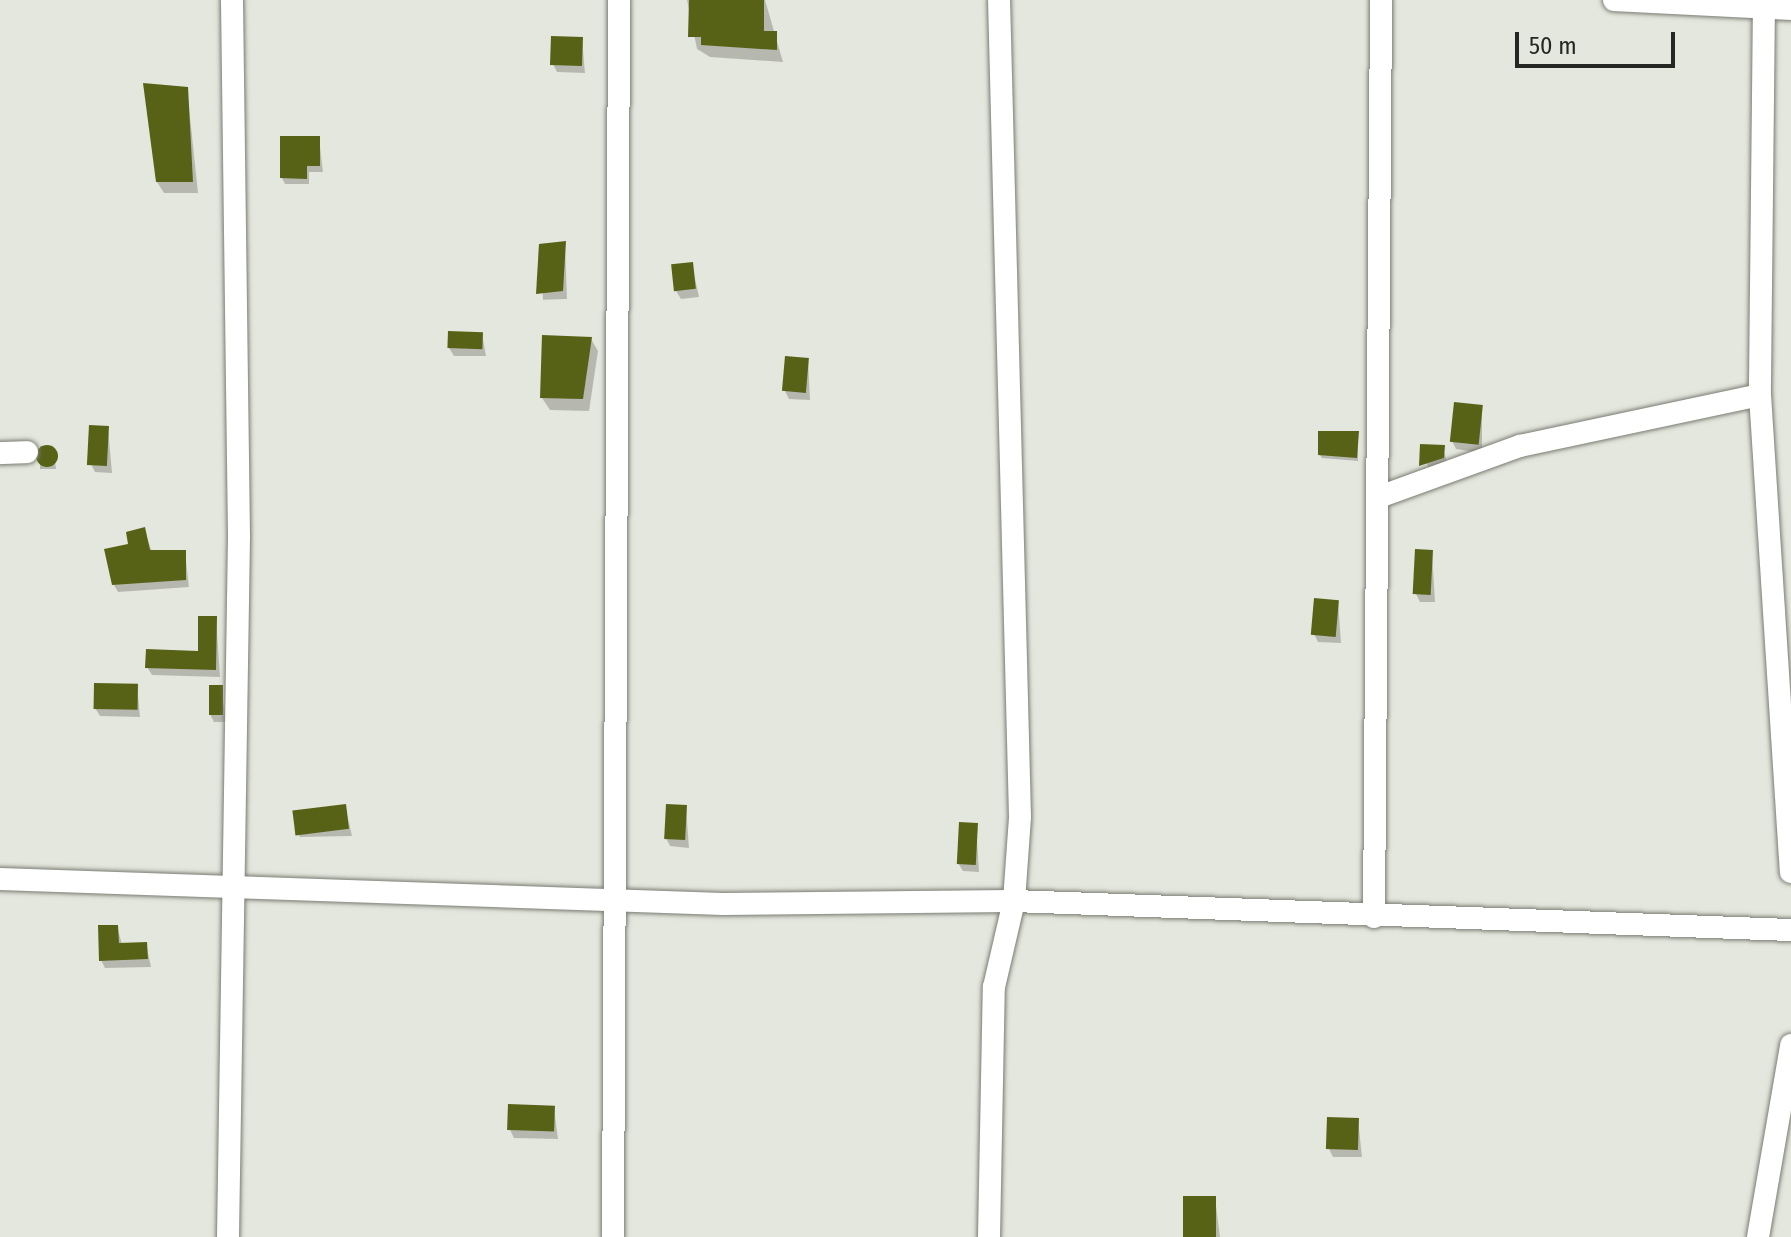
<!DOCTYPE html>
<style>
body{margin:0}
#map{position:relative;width:1791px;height:1237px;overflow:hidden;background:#e4e7dd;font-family:"Fira Sans Condensed",sans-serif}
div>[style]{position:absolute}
.shadow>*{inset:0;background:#0003;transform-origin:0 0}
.building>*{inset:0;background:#586216;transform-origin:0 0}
.round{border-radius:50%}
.roads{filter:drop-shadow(0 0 2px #7a7c73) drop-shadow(0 0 2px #7a7c73)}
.street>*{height:22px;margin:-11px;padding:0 11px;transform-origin:11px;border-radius:11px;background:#fff}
span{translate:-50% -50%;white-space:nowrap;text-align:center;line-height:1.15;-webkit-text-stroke:8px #e4e7dd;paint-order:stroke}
.scale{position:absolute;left:1515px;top:32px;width:160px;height:36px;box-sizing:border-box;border:4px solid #262723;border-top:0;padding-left:10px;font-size:24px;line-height:28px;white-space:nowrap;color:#262723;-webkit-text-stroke:6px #e4e7dd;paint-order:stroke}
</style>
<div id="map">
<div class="shadow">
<i style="clip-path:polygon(687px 0,765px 0,783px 62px,710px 57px,697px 49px)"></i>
<i style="clip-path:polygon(582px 39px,585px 73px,557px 72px,553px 64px)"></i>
<i style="clip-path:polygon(187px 89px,198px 193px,164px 193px,157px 182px)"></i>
<i style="clip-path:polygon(319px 138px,323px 172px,309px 172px,309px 184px,285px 184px,282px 178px)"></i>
<i style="left:565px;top:243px;width:56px;height:24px;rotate:88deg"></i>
<i style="clip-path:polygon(692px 265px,699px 297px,681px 299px,676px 291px)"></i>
<i style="clip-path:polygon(482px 334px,486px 356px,454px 356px,449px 348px)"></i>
<i style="clip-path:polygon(591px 339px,598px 351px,589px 411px,550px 410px,542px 398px)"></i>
<i style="clip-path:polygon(808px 360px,810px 400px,789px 399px,785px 391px)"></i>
<i style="clip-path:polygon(1482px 407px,1482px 453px,1456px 449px,1452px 441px)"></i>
<i style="clip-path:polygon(108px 428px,112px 473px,95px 472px,91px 464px)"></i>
<i style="clip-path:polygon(1358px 433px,1358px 461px,1322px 458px,1320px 455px)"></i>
<i style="clip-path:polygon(40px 446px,53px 446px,56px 469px,40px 469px)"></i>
<i style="clip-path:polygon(1422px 446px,1443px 447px,1448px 466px,1430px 473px)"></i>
<i style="clip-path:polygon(144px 530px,152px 552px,185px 552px,189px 587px,118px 592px,114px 585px)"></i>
<i style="clip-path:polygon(1432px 552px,1435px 602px,1420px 602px,1416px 594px)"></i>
<i style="clip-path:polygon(1338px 601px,1341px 643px,1318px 642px,1314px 634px)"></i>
<i style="clip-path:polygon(216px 618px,220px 677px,152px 675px,147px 667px,200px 653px)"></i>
<i style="clip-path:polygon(137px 686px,140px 717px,100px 716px,95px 708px)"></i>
<i style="clip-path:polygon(221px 687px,226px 722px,214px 722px,210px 714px)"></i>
<i style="clip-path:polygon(345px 806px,352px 836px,300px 837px,295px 829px)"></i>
<i style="clip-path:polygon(686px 807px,689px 848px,670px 846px,666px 838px)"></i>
<i style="clip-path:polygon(976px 825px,979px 872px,963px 871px,958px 863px)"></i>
<i style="clip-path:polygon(117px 927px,122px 944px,146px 944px,151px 967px,105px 968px,101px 960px)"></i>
<i style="clip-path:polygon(554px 1108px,558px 1139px,514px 1138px,510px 1130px)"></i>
<i style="clip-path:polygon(1358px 1120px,1362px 1157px,1333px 1157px,1329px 1149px)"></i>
<i style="clip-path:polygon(1215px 1198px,1220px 1237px,1186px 1237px)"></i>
</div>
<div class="building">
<i style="clip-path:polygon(689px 0,764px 0,764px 31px,777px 31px,777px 50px,701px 45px,701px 37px,688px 37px)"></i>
<i style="left:551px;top:36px;width:32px;height:29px;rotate:2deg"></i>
<i style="clip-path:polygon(143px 83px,188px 87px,193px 182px,156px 182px)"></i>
<i style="clip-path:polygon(280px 136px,320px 136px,320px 166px,307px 166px,307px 179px,280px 178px)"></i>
<i style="clip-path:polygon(566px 241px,563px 291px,536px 294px,539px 244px)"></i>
<i style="left:693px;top:262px;width:27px;height:22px;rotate:84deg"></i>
<i style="left:448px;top:331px;width:35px;height:17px;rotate:2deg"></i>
<i style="clip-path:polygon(542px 335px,592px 337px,583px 399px,540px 398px)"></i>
<i style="left:785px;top:356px;width:24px;height:35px;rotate:5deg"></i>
<i style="left:1454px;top:402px;width:29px;height:40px;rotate:6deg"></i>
<i style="left:89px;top:425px;width:20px;height:40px;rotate:3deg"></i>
<i style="clip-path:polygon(1318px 431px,1359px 431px,1357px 458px,1318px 455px)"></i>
<i style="clip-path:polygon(1420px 444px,1445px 445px,1444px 458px,1419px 466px)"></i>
<i class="round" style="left:36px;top:445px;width:22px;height:22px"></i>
<i style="clip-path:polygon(145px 527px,150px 550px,186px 550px,186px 580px,112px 585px,104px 549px,128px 544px,126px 532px)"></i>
<i style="left:1415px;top:549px;width:18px;height:45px;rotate:3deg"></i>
<i style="left:1314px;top:598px;width:25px;height:37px;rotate:5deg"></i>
<i style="clip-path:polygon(198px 616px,217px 616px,216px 670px,145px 668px,146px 649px,198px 651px)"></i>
<i style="left:94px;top:683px;width:44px;height:26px;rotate:1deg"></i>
<i style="left:209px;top:685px;width:14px;height:30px"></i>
<i style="left:346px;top:804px;width:25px;height:54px;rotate:83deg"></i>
<i style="left:666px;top:804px;width:21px;height:35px;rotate:3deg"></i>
<i style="left:959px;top:822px;width:19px;height:42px;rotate:3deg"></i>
<i style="clip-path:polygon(98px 925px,118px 925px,119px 943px,147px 942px,148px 959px,99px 961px)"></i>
<i style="left:508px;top:1104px;width:47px;height:26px;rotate:2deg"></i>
<i style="left:1327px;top:1117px;width:32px;height:32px;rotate:2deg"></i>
<i style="left:1183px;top:1196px;width:33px;height:41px"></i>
</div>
<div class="roads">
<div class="street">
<i style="left:1614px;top:0;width:177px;rotate:2.9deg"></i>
<i style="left:1764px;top:0;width:395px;rotate:90.6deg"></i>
<i style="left:1760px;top:395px;width:478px;rotate:86.3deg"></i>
<i style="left:0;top:453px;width:27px;rotate:-2deg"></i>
<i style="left:1379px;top:497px;width:150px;rotate:-19.9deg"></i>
<i style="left:1520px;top:446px;width:245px;rotate:-12deg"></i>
<i style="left:0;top:879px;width:723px;rotate:1.98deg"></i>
<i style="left:723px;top:904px;width:291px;rotate:-0.6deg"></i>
<i style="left:1014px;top:901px;width:778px;rotate:2.14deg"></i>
<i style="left:1374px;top:917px;width:917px;rotate:-89.56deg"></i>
<i style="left:228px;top:1237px;width:701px;rotate:-89.1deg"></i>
<i style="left:239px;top:536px;width:536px;rotate:-90.75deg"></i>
<i style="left:613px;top:1237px;width:1237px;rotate:-89.72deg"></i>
<i style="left:989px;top:1237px;width:250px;rotate:-88.9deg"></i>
<i style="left:994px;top:987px;width:88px;rotate:-76.9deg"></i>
<i style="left:1014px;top:901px;width:84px;rotate:-85.9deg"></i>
<i style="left:1020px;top:817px;width:817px;rotate:-91.47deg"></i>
<i style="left:1758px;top:1237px;width:195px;rotate:-80.2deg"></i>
</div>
</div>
<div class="scale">50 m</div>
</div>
